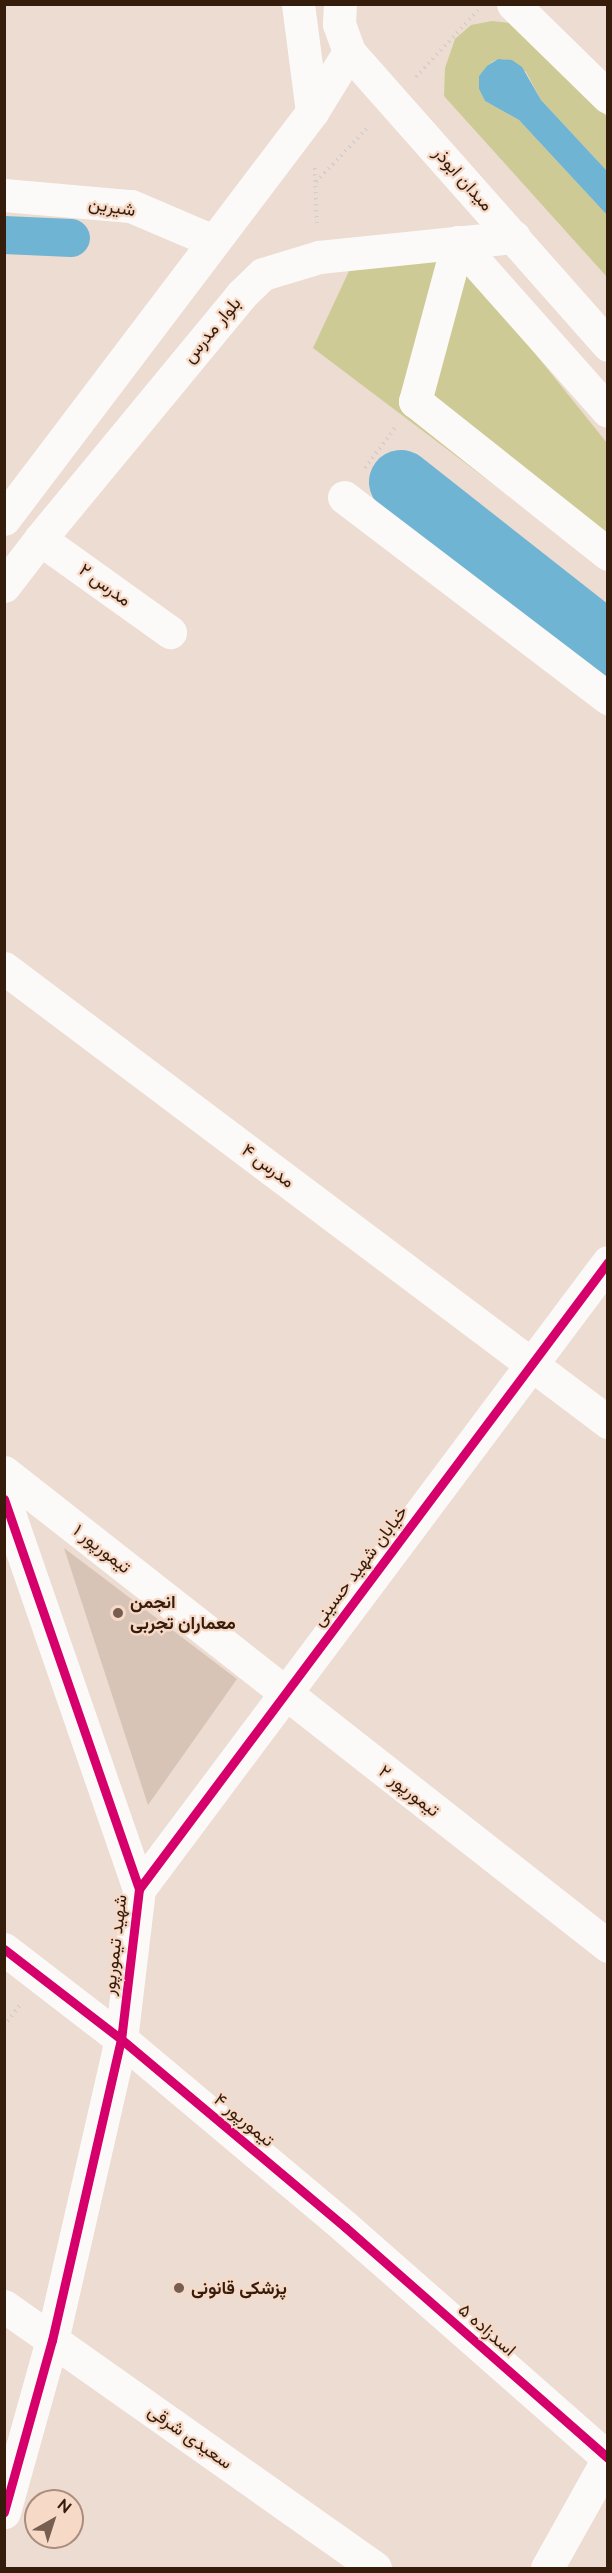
<!DOCTYPE html>
<meta charset="utf-8">
<style>
body{margin:0}
#map{position:relative;width:612px;height:2573px;overflow:hidden;background:#ecdcd2;font-family:Raleway,Vazirmatn,sans-serif}
div>[style]{position:absolute}
.green>*{inset:0;background:#ceca95}
.water>*{inset:0;background:#6fb4d2}
.canal>*{height:38px;margin:-19px;padding:0 19px;transform-origin:19px;border-radius:19px;background:#6fb4d2}
.river>*{height:64px;margin:-32px;padding:0 32px;transform-origin:32px;border-radius:32px;background:#6fb4d2}
.building>*{inset:0;background:#d8c4b7}
.path>*{height:4px;margin-top:-2px;transform-origin:0;background:repeating-linear-gradient(90deg,#d5cfcc 0 1.5px,transparent 0 6px)}
.minor>*{height:33px;margin:-16.5px;padding:0 16.5px;transform-origin:16.5px;border-radius:16.5px;background:#fcfaf8}
.major>*{height:33px;margin:-16.5px;padding:0 16.5px;transform-origin:16.5px;border-radius:16.5px;background:#fcfaf8}
.cycleway>*{height:9px;margin:-4.5px;padding:0 4.5px;transform-origin:4.5px;border-radius:4.5px;background:#d6006c}
.dots>*{width:16px;height:16px;translate:-50% -50%;box-sizing:border-box;border:3px solid #f7d9c8;border-radius:50%}
span{translate:-50% -50%;white-space:nowrap;text-align:center;line-height:1.15;-webkit-text-stroke:4.5px #f7d9c8;paint-order:stroke}
.street-label{font-size:18px;color:#361c0a}
.poi-label{font-size:18px;color:#361c0a;font-weight:700}
.left{translate:0 -50%;text-align:left}
.frame{position:absolute;inset:0;border:6px solid #361c0a;pointer-events:none}
.north{position:absolute;left:24px;top:2489px;width:60px;height:60px;box-sizing:border-box;background:#f7d9c8;border:2px solid #aa8d7c;border-radius:50%;rotate:39deg;font-size:16px;font-weight:700;line-height:24px;text-align:center;color:#361c0a}
.north::after{content:'';display:block;margin:auto;width:21px;height:27px;background:#765f50;clip-path:polygon(50% 0,100% 100%,50% 72%,0 100%)}
</style>
<div id="map">
<div class="green">
<i style="clip-path:polygon(492px 21px,520px 24px,607px 117px,607px 171px,541px 100px,526px 72px,505px 59px,498px 59px,492px 62px,479px 76px,479px 89px,485px 101px,519px 120px,607px 215px,607px 277px,444px 96px,445px 68px,455px 39px,471px 25px)"></i>
<i style="clip-path:polygon(456px 255px,607px 443px,607px 570px,313px 348px,350px 269px)"></i>
</div>
<div class="water">
<i style="clip-path:polygon(498px 59px,512px 60px,522px 67px,541px 100px,607px 171px,607px 215px,519px 120px,485px 101px,479px 89px,479px 76px,487px 66px)"></i>
</div>
<div class="canal">
<i style="left:4px;top:235px;width:67px;rotate:2.6deg"></i>
</div>
<div class="river">
<i style="left:401px;top:482px;width:263px;rotate:38.2deg"></i>
</div>
<div class="building">
<i style="clip-path:polygon(64px 1548px,237px 1679px,148px 1805px)"></i>
</div>
<div class="path">
<i style="left:416px;top:77px;width:91px;rotate:-47.2deg"></i>
<i style="left:315px;top:168px;width:55px;rotate:87.9deg"></i>
<i style="left:316px;top:182px;width:77px;rotate:-46.6deg"></i>
<i style="left:365px;top:468px;width:50px;rotate:-53.1deg"></i>
<i style="left:4px;top:2026px;width:26px;rotate:-53deg"></i>
</div>
<div class="minor">
<i style="left:4px;top:195px;width:127px;rotate:5deg"></i>
<i style="left:131px;top:206px;width:89px;rotate:23.1deg"></i>
<i style="left:458px;top:242px;width:165px;rotate:105.1deg"></i>
<i style="left:415px;top:401px;width:246px;rotate:38.4deg"></i>
<i style="left:458px;top:242px;width:226px;rotate:48.4deg"></i>
<i style="left:344px;top:497px;width:332px;rotate:37.3deg"></i>
<i style="left:4px;top:519px;width:510px;rotate:-52.88deg"></i>
<i style="left:312px;top:112px;width:70px;rotate:-58.3deg"></i>
<i style="left:40px;top:539px;width:160px;rotate:35.6deg"></i>
<i style="left:4px;top:586px;width:59px;rotate:-52.5deg"></i>
<i style="left:40px;top:539px;width:316px;rotate:-50.5deg"></i>
<i style="left:241px;top:295px;width:30px;rotate:-44deg"></i>
<i style="left:263px;top:274px;width:59px;rotate:-16.9deg"></i>
<i style="left:319px;top:257px;width:196px;rotate:-5.9deg"></i>
<i style="left:4px;top:968px;width:756px;rotate:36.93deg"></i>
<i style="left:4px;top:1472px;width:768px;rotate:38.12deg"></i>
<i style="left:4px;top:1499px;width:413px;rotate:70.9deg"></i>
<i style="left:139px;top:1889px;width:151px;rotate:96.8deg"></i>
<i style="left:121px;top:2039px;width:309px;rotate:102.9deg"></i>
<i style="left:52px;top:2340px;width:179px;rotate:105.6deg"></i>
<i style="left:139px;top:1889px;width:783px;rotate:-53.2deg"></i>
<i style="left:4px;top:1949px;width:148px;rotate:37.6deg"></i>
<i style="left:121px;top:2039px;width:292px;rotate:40deg"></i>
<i style="left:345px;top:2227px;width:350px;rotate:41.3deg"></i>
<i style="left:4px;top:2306px;width:454px;rotate:35.2deg"></i>
<i style="left:547px;top:2568px;width:125px;rotate:-60.8deg"></i>
</div>
<div class="major">
<i style="left:298px;top:4px;width:109px;rotate:82.6deg"></i>
<i style="left:340px;top:4px;width:20px;rotate:93deg"></i>
<i style="left:339px;top:24px;width:30px;rotate:70deg"></i>
<i style="left:349px;top:52px;width:391px;rotate:48.5deg"></i>
<i style="left:513px;top:4px;width:133px;rotate:44.4deg"></i>
</div>
<div class="cycleway">
<i style="left:4px;top:1499px;width:413px;rotate:70.9deg"></i>
<i style="left:139px;top:1889px;width:151px;rotate:96.8deg"></i>
<i style="left:121px;top:2039px;width:309px;rotate:102.9deg"></i>
<i style="left:52px;top:2340px;width:179px;rotate:105.6deg"></i>
<i style="left:139px;top:1889px;width:783px;rotate:-53.2deg"></i>
<i style="left:4px;top:1949px;width:148px;rotate:37.6deg"></i>
<i style="left:121px;top:2039px;width:292px;rotate:40deg"></i>
<i style="left:345px;top:2227px;width:350px;rotate:41.3deg"></i>
</div>
<div class="dots">
<i style="left:118px;top:1613px;background:#765f50"></i>
<i style="left:179px;top:2288px;background:#765f50"></i>
</div>
<div class="street-label">
<span style="left:463px;top:179px;rotate:48deg">میدان ابوذر</span>
<span style="left:112px;top:207px;rotate:9deg">شیرین</span>
<span style="left:212px;top:330px;rotate:-50deg">بلوار مدرس</span>
<span style="left:105px;top:585px;rotate:36deg">مدرس ۲</span>
<span style="left:268px;top:1166px;rotate:37deg">مدرس ۴</span>
<span style="left:102px;top:1549px;rotate:38deg">تیمورپور ۱</span>
<span style="left:360px;top:1566px;rotate:-53deg">خیابان شهید حسینی</span>
<span style="left:409px;top:1791px;rotate:38deg">تیمورپور ۲</span>
<span style="left:115px;top:1945px;rotate:-83deg">شهید تیمورپور</span>
<span style="left:244px;top:2120px;rotate:40deg">تیمورپور ۴</span>
<span style="left:487px;top:2330px;rotate:41deg">اسدزاده ۵</span>
<span style="left:190px;top:2437px;rotate:35deg">سعیدی شرقی</span>
</div>
<div class="poi-label">
<span class="left" style="left:130px;top:1613px">انجمن<br>معماران تجربی</span>
<span class="left" style="left:191px;top:2288px">پزشکی قانونی</span>
</div>
<div class="frame"></div>
<div class="north">N</div>
</div>
